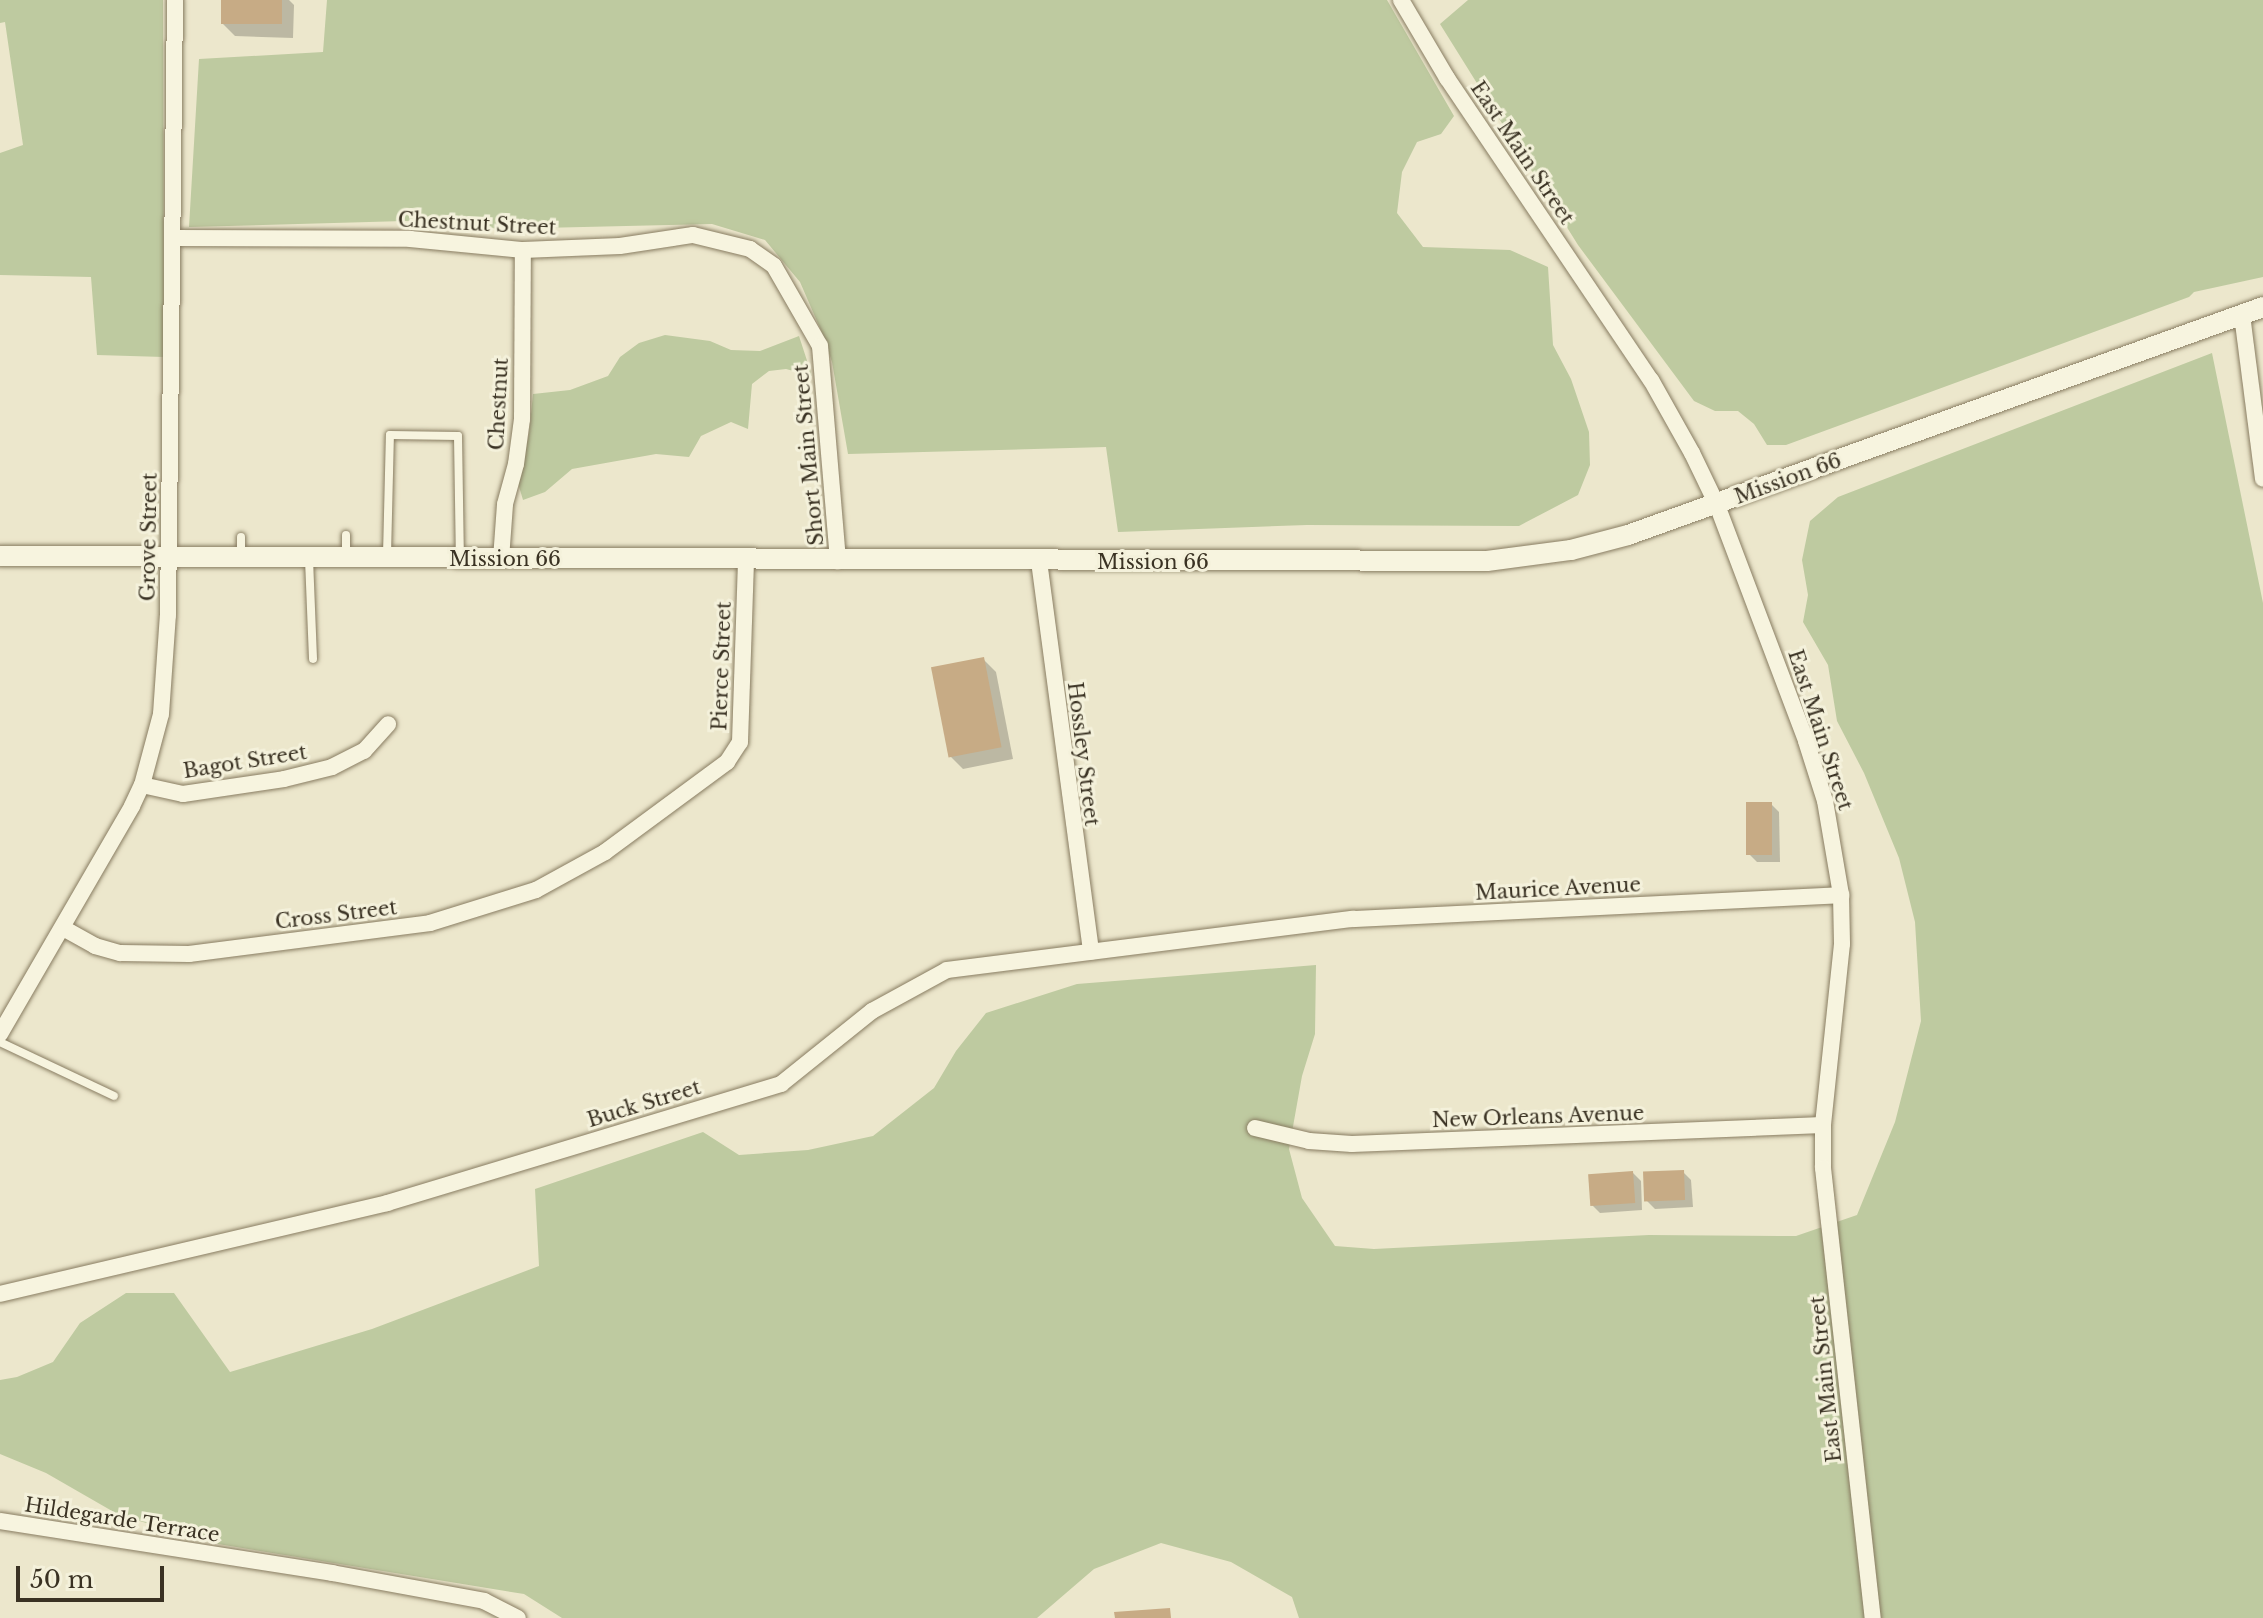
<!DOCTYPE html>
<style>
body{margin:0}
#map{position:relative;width:2263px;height:1618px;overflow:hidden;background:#ece7cc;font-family:"Libre Baskerville",serif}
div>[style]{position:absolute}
.green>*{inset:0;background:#becaa0}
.shadow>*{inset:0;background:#0003}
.building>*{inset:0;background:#c7ab85;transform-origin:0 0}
.roads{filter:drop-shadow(0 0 2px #887c61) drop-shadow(0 0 2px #887c61)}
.service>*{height:8px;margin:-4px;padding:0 4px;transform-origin:4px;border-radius:4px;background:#f7f4df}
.minor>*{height:16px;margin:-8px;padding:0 8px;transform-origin:8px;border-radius:8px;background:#f7f4df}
.tertiary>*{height:20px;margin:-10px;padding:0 10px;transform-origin:10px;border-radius:10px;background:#f7f4df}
span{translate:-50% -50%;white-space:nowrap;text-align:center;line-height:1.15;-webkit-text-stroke:6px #f4f1db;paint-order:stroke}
.street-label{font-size:20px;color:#3a3223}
.scale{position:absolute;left:16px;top:1566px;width:148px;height:36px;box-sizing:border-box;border:4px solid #3a3223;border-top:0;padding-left:10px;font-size:24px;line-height:28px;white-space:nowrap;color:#3a3223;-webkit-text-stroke:6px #f4f1db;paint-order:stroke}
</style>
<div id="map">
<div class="green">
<i style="clip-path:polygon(0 0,163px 0,164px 357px,97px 355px,91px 277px,0 275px,0 153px,23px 145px,5px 22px,0 23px)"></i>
<i style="clip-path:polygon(327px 0,1387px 0,1454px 116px,1441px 134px,1417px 142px,1402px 172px,1397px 213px,1423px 247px,1510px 250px,1548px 267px,1553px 345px,1571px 379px,1589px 432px,1590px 465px,1578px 495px,1519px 526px,1307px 525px,1118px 532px,1106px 447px,848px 454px,832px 362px,823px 335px,800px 282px,765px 240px,712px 224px,498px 229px,440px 220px,189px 227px,199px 59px,323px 52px)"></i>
<i style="clip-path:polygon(1468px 0,2263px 0,2263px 277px,2194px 292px,2189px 297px,1786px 445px,1767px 445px,1754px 424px,1738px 411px,1715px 411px,1694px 401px,1578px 245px,1440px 24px)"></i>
<i style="clip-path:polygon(665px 335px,710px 341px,731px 350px,760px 351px,799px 336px,812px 376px,786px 369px,769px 371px,752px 384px,748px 429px,731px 422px,701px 436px,689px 457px,656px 454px,572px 469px,545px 492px,523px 500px,518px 483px,529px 434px,533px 394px,570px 390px,608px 376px,620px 357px,639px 343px)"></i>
<i style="clip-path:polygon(2212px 353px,2263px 603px,2263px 1618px,1299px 1618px,1292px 1597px,1231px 1562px,1161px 1543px,1094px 1569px,1037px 1618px,562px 1618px,524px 1594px,218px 1544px,119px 1515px,46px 1473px,0 1454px,0 1380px,17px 1377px,53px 1362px,80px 1323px,126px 1293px,174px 1293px,230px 1372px,372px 1329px,539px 1266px,535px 1189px,703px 1132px,739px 1155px,808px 1150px,873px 1136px,934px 1088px,956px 1051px,986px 1013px,1077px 984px,1316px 965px,1315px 1034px,1302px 1076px,1289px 1149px,1302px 1198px,1335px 1246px,1374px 1249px,1649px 1235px,1796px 1236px,1857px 1215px,1895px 1122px,1921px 1021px,1915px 922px,1899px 858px,1864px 773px,1837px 721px,1828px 665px,1803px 622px,1808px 595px,1802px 560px,1810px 521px,1838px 497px)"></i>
</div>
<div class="shadow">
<i style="clip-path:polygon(223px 0,289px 0,294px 5px,293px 38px,235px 36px,222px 23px)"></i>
<i style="clip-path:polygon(983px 659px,996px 672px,1013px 759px,963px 769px,950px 756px)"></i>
<i style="clip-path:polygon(1771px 804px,1779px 812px,1780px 862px,1757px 862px,1749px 854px)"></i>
<i style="clip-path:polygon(1683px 1172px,1691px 1180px,1693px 1207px,1655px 1209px,1647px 1201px)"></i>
<i style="clip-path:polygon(1633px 1173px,1641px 1181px,1642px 1210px,1600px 1213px,1592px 1205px)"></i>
</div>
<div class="building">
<i style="left:221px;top:0;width:61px;height:24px"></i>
<i style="left:984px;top:657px;width:92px;height:54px;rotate:79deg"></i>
<i style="left:1746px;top:802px;width:26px;height:53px"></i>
<i style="left:1684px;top:1170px;width:30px;height:41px;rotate:88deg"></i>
<i style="left:1633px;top:1171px;width:32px;height:45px;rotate:86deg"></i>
<i style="clip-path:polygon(1170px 1608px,1171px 1618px,1115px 1618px,1114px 1612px)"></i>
</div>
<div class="roads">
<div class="service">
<i style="left:241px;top:537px;width:19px;rotate:90deg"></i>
<i style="left:387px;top:555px;width:120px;rotate:-88.6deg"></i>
<i style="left:390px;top:435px;width:68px;rotate:0.8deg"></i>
<i style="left:458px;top:436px;width:122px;rotate:89.1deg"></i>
<i style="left:346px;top:558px;width:23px;rotate:-90deg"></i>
<i style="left:309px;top:559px;width:100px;rotate:87.7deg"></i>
<i style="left:0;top:1042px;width:126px;rotate:25.3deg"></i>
</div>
<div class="minor">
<i style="left:1401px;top:0;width:91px;rotate:59.5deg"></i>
<i style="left:1447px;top:78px;width:364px;rotate:56deg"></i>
<i style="left:1651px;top:380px;width:84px;rotate:60.7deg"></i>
<i style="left:1692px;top:453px;width:58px;rotate:64.3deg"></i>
<i style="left:1717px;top:505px;width:252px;rotate:69.3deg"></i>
<i style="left:1806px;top:741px;width:63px;rotate:72.4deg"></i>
<i style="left:1825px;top:801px;width:95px;rotate:80.3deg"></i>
<i style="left:1841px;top:895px;width:49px;rotate:88.8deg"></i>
<i style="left:1842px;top:944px;width:182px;rotate:96deg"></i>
<i style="left:1823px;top:1125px;width:43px;rotate:90deg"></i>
<i style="left:1823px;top:1168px;width:453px;rotate:83.7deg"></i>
<i style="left:174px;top:238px;width:236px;rotate:0.2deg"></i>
<i style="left:410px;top:239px;width:114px;rotate:5.6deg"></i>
<i style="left:523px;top:250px;width:97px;rotate:-2.4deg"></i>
<i style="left:620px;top:246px;width:74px;rotate:-8.6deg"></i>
<i style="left:693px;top:235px;width:59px;rotate:13.8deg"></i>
<i style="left:750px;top:249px;width:29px;rotate:35deg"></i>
<i style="left:774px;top:266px;width:92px;rotate:60.1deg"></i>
<i style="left:820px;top:346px;width:216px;rotate:85.2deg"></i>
<i style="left:2242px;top:315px;width:165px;rotate:82.7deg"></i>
<i style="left:501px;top:559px;width:55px;rotate:-85.8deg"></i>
<i style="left:505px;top:504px;width:41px;rotate:-74.6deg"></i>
<i style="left:516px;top:464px;width:45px;rotate:-82.4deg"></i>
<i style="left:522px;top:419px;width:169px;rotate:-89.7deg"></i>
<i style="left:1039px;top:561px;width:394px;rotate:82.4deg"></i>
<i style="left:142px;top:785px;width:42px;rotate:12.4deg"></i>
<i style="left:183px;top:794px;width:102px;rotate:-8.4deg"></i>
<i style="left:284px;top:779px;width:49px;rotate:-14deg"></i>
<i style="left:332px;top:767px;width:36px;rotate:-27deg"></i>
<i style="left:364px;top:751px;width:36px;rotate:-48deg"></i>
<i style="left:63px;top:928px;width:37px;rotate:29deg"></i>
<i style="left:95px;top:946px;width:26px;rotate:16deg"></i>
<i style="left:120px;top:953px;width:69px;rotate:0.8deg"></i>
<i style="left:189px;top:954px;width:243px;rotate:-7.3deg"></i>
<i style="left:430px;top:923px;width:111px;rotate:-17.3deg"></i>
<i style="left:536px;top:890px;width:79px;rotate:-28.8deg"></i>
<i style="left:605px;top:852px;width:152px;rotate:-36.4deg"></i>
<i style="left:727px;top:762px;width:24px;rotate:-57deg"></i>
<i style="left:740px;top:742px;width:182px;rotate:-88.1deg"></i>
<i style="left:0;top:1034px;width:263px;rotate:-59.9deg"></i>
<i style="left:132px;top:806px;width:23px;rotate:-65deg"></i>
<i style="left:142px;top:785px;width:73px;rotate:-75deg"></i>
<i style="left:161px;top:714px;width:99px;rotate:-86deg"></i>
<i style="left:168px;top:615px;width:615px;rotate:-89.35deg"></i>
<i style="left:1255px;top:1128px;width:56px;rotate:13.5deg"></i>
<i style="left:1309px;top:1141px;width:43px;rotate:4deg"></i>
<i style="left:1352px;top:1144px;width:471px;rotate:-2.3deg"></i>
<i style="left:0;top:1294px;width:398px;rotate:-13.2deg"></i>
<i style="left:387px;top:1203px;width:412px;rotate:-16.8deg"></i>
<i style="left:781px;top:1084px;width:117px;rotate:-38.7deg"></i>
<i style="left:872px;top:1011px;width:85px;rotate:-28.7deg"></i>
<i style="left:947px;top:970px;width:409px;rotate:-7.2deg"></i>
<i style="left:1353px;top:919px;width:489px;rotate:-2.8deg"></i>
<i style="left:0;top:1521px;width:336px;rotate:8.9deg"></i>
<i style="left:332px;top:1573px;width:155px;rotate:10.4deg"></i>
<i style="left:484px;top:1601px;width:38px;rotate:27deg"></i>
</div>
<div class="tertiary">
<i style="left:0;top:556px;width:1487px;rotate:0.19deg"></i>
<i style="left:1487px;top:561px;width:85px;rotate:-7.5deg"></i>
<i style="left:1571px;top:550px;width:59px;rotate:-14.7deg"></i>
<i style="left:1628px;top:535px;width:675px;rotate:-19.75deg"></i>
</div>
</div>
<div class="street-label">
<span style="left:1522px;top:153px;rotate:56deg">East Main Street</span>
<span style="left:477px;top:224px;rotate:3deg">Chestnut Street</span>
<span style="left:499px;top:404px;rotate:-87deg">Chestnut</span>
<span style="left:809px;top:455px;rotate:-95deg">Short Main Street</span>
<span style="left:1788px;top:479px;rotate:-20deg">Mission 66</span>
<span style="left:149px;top:537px;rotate:-89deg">Grove Street</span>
<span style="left:505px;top:559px">Mission 66</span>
<span style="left:1153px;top:562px">Mission 66</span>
<span style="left:722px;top:666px;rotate:-88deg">Pierce Street</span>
<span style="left:1820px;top:730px;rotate:72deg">East Main Street</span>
<span style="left:1083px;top:754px;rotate:83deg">Hossley Street</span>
<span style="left:245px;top:762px;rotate:-9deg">Bagot Street</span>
<span style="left:1558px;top:889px;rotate:-3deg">Maurice Avenue</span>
<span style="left:336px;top:915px;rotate:-7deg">Cross Street</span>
<span style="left:644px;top:1104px;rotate:-17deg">Buck Street</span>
<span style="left:1538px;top:1117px;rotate:-2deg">New Orleans Avenue</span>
<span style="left:1826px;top:1379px;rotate:-96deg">East Main Street</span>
<span style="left:122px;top:1520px;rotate:9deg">Hildegarde Terrace</span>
</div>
<div class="scale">50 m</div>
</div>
